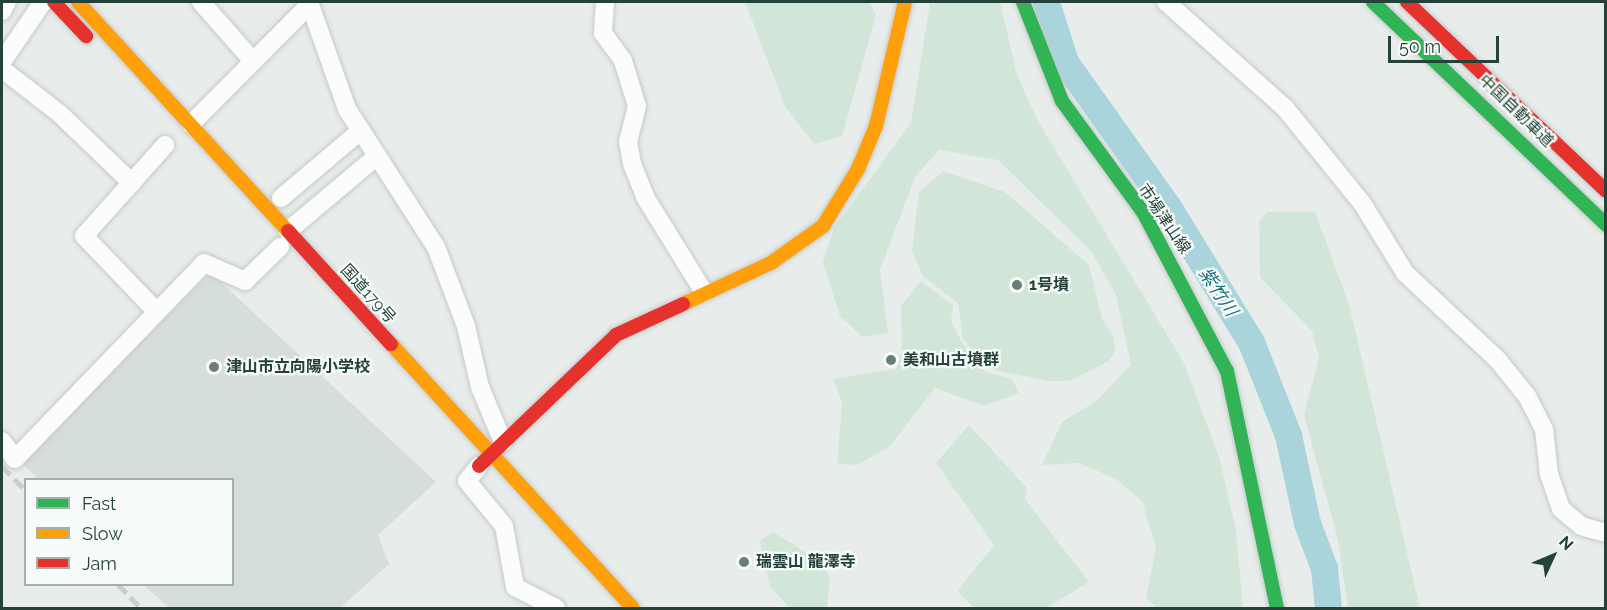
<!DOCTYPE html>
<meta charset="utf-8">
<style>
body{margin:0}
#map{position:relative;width:1607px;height:610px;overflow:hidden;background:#e8edeb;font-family:Raleway,"Noto Sans JP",sans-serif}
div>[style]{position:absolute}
.built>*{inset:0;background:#d6dedb}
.green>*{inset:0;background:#d1e6d8}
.river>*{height:27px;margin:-13.5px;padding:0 13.5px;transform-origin:13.5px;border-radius:13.5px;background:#a9d4db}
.roads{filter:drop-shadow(0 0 2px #c5cac8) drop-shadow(0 0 2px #c5cac8)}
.street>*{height:18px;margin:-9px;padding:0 9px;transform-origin:9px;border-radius:9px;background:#fcfcfc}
.fast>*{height:14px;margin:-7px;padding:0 7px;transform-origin:7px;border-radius:7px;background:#30b455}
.slow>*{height:14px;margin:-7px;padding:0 7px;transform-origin:7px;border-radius:7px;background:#ff9f0a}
.jam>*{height:14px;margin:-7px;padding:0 7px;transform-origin:7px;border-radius:7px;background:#e5322d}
.rail>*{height:4.5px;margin-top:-2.25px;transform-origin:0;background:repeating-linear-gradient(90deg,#c9cdcc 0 12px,transparent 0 18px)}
.dots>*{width:16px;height:16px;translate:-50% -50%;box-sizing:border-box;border:3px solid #f7fbf9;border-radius:50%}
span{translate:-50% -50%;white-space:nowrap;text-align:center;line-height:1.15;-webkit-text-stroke:4.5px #f7fbf9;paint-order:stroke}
.street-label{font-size:16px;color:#24423a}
.poi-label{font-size:16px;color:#24423a;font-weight:700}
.left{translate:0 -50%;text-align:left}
.water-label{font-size:18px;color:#1c6f80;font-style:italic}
.frame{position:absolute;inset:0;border:3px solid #24423a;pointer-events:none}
.legend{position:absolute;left:24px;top:478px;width:210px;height:108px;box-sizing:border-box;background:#f7fbf9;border:2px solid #a3b1ad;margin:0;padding:8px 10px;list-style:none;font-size:18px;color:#24423a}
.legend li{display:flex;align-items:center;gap:12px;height:30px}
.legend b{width:30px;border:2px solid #a3b1ad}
.north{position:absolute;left:1523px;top:526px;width:60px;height:60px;-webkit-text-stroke:4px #f7fbf9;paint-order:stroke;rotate:46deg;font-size:16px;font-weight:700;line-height:24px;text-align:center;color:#24423a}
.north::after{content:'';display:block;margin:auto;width:21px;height:27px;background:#24423a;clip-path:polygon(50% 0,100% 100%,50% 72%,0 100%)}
.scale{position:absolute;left:1388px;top:36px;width:111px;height:27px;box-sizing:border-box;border:3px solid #24423a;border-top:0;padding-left:8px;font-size:18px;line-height:21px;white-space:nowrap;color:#24423a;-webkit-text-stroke:4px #f7fbf9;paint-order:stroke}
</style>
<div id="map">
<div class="built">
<i style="clip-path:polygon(211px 273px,436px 482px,378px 535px,389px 564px,340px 608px,169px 608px,144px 585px,232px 584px,232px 480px,38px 479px,20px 461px)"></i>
</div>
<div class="green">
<i style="clip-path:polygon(745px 2px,869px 2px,876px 15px,842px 136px,814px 144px,785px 106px)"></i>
<i style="clip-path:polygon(930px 2px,1000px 2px,1017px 75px,1038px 121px,1184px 363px,1219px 457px,1236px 530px,1243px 608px,1158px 608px,1146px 598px,1156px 547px,1142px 501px,1116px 479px,1079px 463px,1042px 465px,1062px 422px,1095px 402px,1131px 365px,1116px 295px,1091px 251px,998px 160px,939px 150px,915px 177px,880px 270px,888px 333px,862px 337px,840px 316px,823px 263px,834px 228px,911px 123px)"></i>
<i style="clip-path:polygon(943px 171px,1005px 192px,1089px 265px,1102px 319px,1114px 338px,1115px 353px,1107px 362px,1069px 381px,1048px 381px,995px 370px,976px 355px,963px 339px,958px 303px,923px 276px,912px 251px,919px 192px)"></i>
<i style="clip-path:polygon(1267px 212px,1315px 212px,1349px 304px,1420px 608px,1348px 608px,1338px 540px,1304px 415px,1319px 357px,1312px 331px,1260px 277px,1259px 221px)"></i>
<i style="clip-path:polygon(921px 281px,953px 305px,951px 321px,970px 358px,986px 372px,1012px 379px,1019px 393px,984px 406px,935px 388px,889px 447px,857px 465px,837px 463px,842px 403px,833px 379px,896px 369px,902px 352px,901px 306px)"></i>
<i style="clip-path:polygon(969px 425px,1027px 488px,1025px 499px,1089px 582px,1046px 608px,974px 608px,957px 591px,994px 545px,936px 463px)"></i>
<i style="clip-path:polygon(773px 532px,820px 561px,830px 577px,827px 608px,790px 608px,770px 587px,760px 541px)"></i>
</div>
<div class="river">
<i style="left:1046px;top:2px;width:63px;rotate:72.4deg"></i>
<i style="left:1065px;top:62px;width:181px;rotate:54.6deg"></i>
<i style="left:1170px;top:210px;width:155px;rotate:58.5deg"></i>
<i style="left:1251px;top:342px;width:100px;rotate:68.3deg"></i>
<i style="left:1288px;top:435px;width:90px;rotate:77.8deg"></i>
<i style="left:1307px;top:523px;width:48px;rotate:69.3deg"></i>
<i style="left:1324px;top:568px;width:40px;rotate:84.3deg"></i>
</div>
<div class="roads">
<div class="street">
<i style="left:201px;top:2px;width:79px;rotate:48.6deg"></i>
<i style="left:309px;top:2px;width:114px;rotate:70.4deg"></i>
<i style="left:347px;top:109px;width:164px;rotate:57.2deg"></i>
<i style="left:436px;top:247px;width:85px;rotate:69.2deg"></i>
<i style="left:466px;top:326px;width:63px;rotate:77.1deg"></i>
<i style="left:480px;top:387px;width:60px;rotate:67.3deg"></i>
<i style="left:605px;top:2px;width:31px;rotate:94deg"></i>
<i style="left:603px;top:33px;width:34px;rotate:54deg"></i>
<i style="left:623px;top:61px;width:47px;rotate:72.7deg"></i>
<i style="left:637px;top:106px;width:36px;rotate:104deg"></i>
<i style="left:628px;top:141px;width:23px;rotate:80deg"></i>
<i style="left:632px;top:164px;width:35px;rotate:68deg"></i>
<i style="left:645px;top:197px;width:112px;rotate:58.2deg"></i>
<i style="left:1166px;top:2px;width:159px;rotate:41.7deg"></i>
<i style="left:1285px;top:108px;width:122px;rotate:51deg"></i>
<i style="left:1362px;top:203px;width:82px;rotate:58.4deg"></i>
<i style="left:1405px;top:273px;width:126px;rotate:43.1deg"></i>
<i style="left:1497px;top:359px;width:48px;rotate:51deg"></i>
<i style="left:1527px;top:396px;width:37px;rotate:63deg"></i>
<i style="left:1544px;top:429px;width:45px;rotate:83.7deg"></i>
<i style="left:1549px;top:474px;width:37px;rotate:71deg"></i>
<i style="left:1561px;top:509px;width:26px;rotate:40deg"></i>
<i style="left:1581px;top:526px;width:26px;rotate:16deg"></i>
<i style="left:2px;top:11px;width:10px;rotate:-61deg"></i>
<i style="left:2px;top:62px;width:73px;rotate:-55.7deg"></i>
<i style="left:2px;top:69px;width:73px;rotate:37.8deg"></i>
<i style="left:60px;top:114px;width:100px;rotate:43.8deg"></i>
<i style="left:191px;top:124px;width:169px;rotate:-45.2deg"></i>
<i style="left:281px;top:198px;width:102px;rotate:-40.2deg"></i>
<i style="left:288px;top:231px;width:115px;rotate:-40.1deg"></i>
<i style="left:157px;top:312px;width:105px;rotate:-133.8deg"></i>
<i style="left:84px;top:236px;width:122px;rotate:-48.3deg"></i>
<i style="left:2px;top:441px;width:22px;rotate:54deg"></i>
<i style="left:15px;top:459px;width:272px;rotate:-46deg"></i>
<i style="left:204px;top:263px;width:45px;rotate:23.7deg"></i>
<i style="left:245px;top:281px;width:49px;rotate:-44.2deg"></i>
<i style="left:479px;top:466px;width:19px;rotate:129deg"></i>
<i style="left:467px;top:481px;width:58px;rotate:50.6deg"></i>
<i style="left:504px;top:526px;width:62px;rotate:79.8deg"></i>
<i style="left:515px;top:587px;width:46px;rotate:27.1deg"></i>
</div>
<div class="fast">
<i style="left:1023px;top:2px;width:106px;rotate:68.5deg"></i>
<i style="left:1062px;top:101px;width:137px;rotate:53.9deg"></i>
<i style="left:1143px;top:212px;width:180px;rotate:62.2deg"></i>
<i style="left:1227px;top:371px;width:242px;rotate:78.1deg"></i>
<i style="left:1373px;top:2px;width:323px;rotate:43.7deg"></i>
</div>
<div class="slow">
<i style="left:78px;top:2px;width:311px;rotate:47.5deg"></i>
<i style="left:683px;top:304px;width:97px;rotate:-25deg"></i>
<i style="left:771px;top:263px;width:64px;rotate:-35.4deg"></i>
<i style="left:823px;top:226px;width:67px;rotate:-58.4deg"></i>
<i style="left:858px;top:169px;width:47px;rotate:-67.3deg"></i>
<i style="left:876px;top:126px;width:127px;rotate:-76.8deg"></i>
<i style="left:391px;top:344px;width:358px;rotate:47.5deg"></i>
</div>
<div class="jam">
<i style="left:54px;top:2px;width:47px;rotate:46.7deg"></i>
<i style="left:1407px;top:2px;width:274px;rotate:43.5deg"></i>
<i style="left:288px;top:231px;width:153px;rotate:47.7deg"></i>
<i style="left:479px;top:466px;width:190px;rotate:-43.7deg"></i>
<i style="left:616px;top:335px;width:74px;rotate:-24.8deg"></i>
</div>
</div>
<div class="rail">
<i style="left:2px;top:466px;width:35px;rotate:46deg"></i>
<i style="left:118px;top:584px;width:33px;rotate:46deg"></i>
</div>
<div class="dots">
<i style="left:1017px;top:285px;background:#697e78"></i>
<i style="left:891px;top:360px;background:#697e78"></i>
<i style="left:214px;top:367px;background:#697e78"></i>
<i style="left:744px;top:562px;background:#697e78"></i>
</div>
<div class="street-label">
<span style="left:1516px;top:111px;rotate:44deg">中国自動車道</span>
<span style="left:1164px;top:219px;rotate:56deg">市場津山線</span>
<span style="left:368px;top:294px;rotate:48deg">国道179号</span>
</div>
<div class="poi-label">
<span class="left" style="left:1029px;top:285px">1号墳</span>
<span class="left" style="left:903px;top:360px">美和山古墳群</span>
<span class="left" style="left:226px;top:367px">津山市立向陽小学校</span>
<span class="left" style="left:756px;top:562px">瑞雲山 龍澤寺</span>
</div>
<div class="water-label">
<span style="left:1218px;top:292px;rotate:56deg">紫竹川</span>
</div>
<div class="frame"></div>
<ul class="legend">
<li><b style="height:8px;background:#30b455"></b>Fast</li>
<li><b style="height:8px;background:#ff9f0a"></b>Slow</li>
<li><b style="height:8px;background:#e5322d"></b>Jam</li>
</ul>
<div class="north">N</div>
<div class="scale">50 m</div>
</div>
